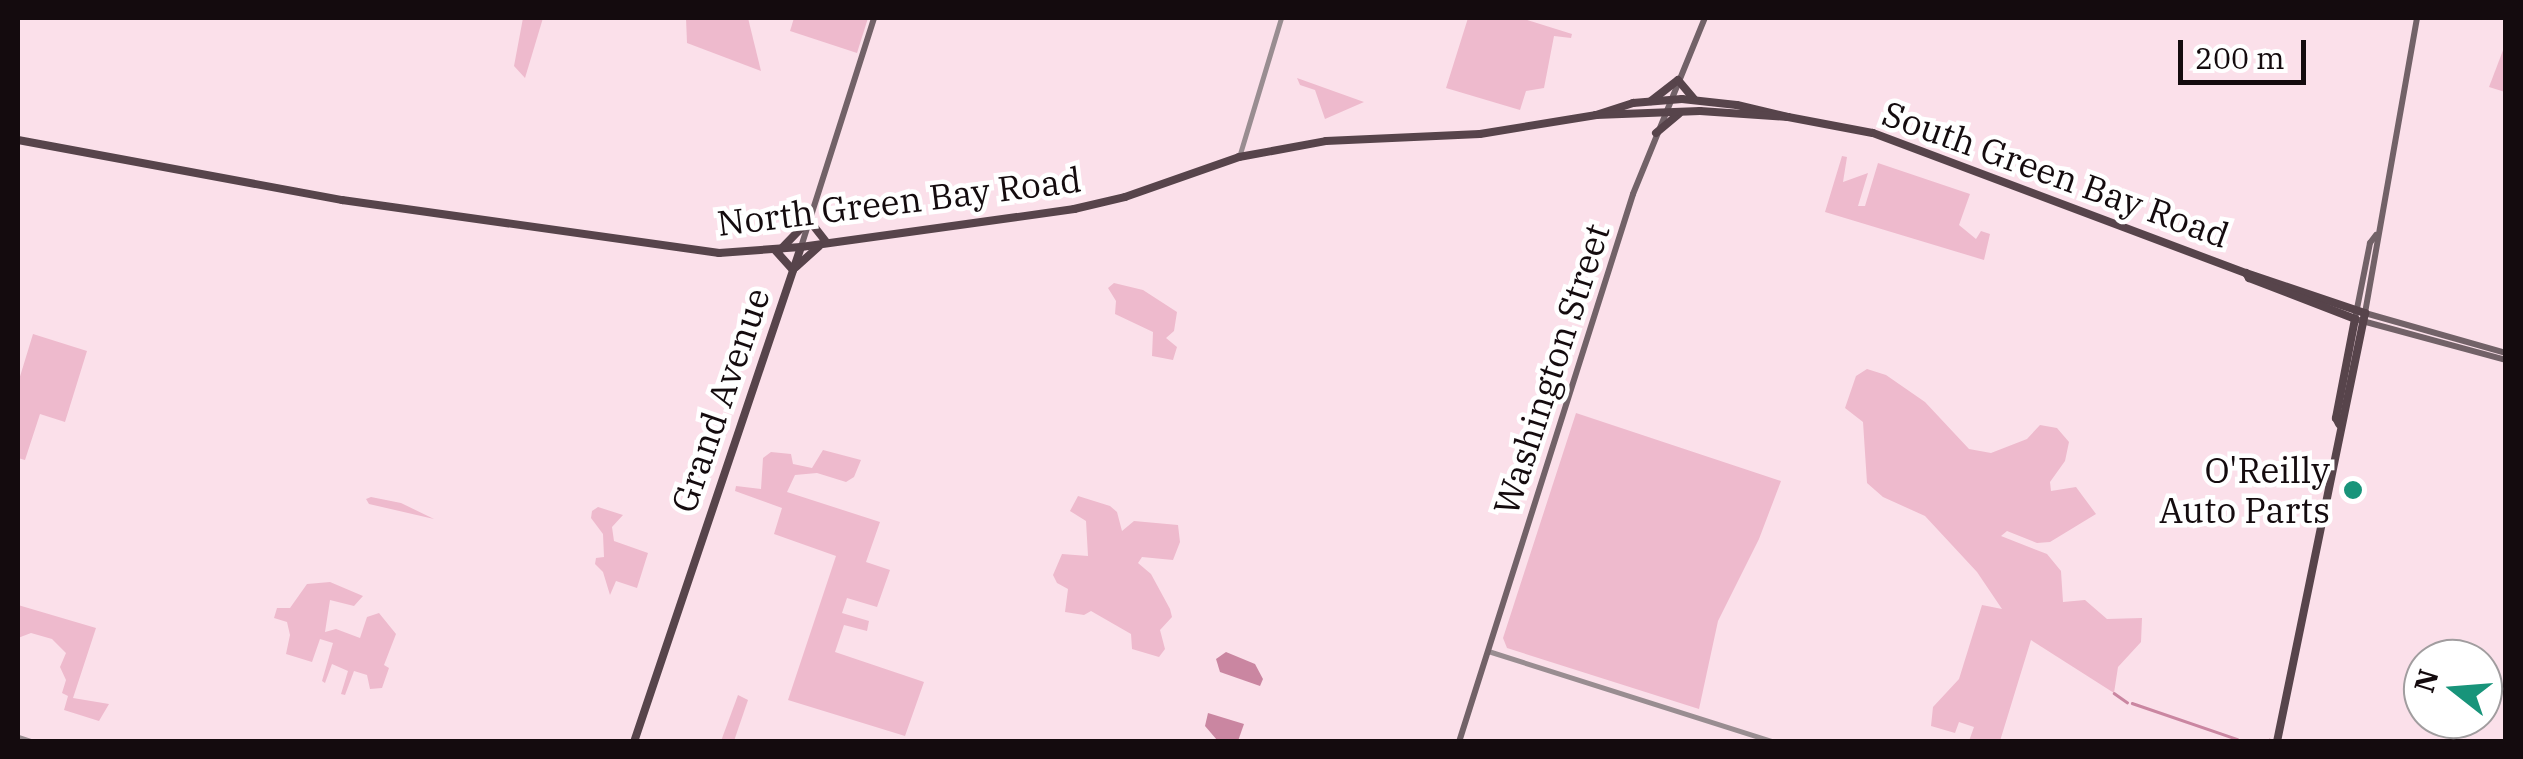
<!DOCTYPE html>
<style>
body{margin:0}
#map{position:relative;width:2523px;height:759px;overflow:hidden;background:#fbe0ea;font-family:"IBM Plex Serif",serif}
div>[style]{position:absolute}
.green>*{inset:0;background:#eebacd}
.water>*{inset:0;background:#ca86a1}
.stream>*{height:2.5px;margin:-1.25px;padding:0 1.25px;transform-origin:1.25px;border-radius:1.25px;background:#ca86a1}
.tertiary>*{height:5px;margin:-2.5px;padding:0 2.5px;transform-origin:2.5px;border-radius:2.5px;background:#998d91}
.secondary>*{height:6px;margin:-3px;padding:0 3px;transform-origin:3px;border-radius:3px;background:#726268}
.primary>*{height:8px;margin:-4px;padding:0 4px;transform-origin:4px;border-radius:4px;background:#57444b}
.dots>*{width:28px;height:28px;translate:-50% -50%;box-sizing:border-box;border:5px solid #fff;border-radius:50%}
span{translate:-50% -50%;white-space:nowrap;text-align:center;line-height:1.15;-webkit-text-stroke:9px #fff;paint-order:stroke}
.street-label{font-size:35px;color:#140b0e}
.poi-label{font-size:35px;color:#140b0e}
.right{translate:-100% -50%;text-align:right}
.frame{position:absolute;inset:0;border:20px solid #140b0e;pointer-events:none}
.north{position:absolute;left:2403px;top:639px;width:100px;height:100px;box-sizing:border-box;background:#fff;border:2px solid #a19d9f;border-radius:50%;rotate:287deg;font-size:28px;font-weight:700;line-height:40px;text-align:center;color:#140b0e}
.north::after{content:'';display:block;margin:auto;width:35px;height:45px;background:#18947a;clip-path:polygon(50% 0,100% 100%,50% 72%,0 100%)}
.scale{position:absolute;left:2178px;top:40px;width:128px;height:45px;box-sizing:border-box;border:5px solid #140b0e;border-top:0;padding-left:12px;font-size:30px;line-height:35px;white-space:nowrap;color:#140b0e;-webkit-text-stroke:8px #fff;paint-order:stroke}
</style>
<div id="map">
<div class="green">
<i style="clip-path:polygon(523px 18px,543px 18px,525px 78px,514px 66px)"></i>
<i style="clip-path:polygon(686px 18px,748px 18px,761px 71px,687px 43px)"></i>
<i style="clip-path:polygon(794px 18px,868px 18px,857px 53px,790px 31px)"></i>
<i style="clip-path:polygon(1468px 18px,1521px 18px,1572px 34px,1571px 38px,1554px 36px,1544px 88px,1526px 91px,1520px 110px,1446px 88px)"></i>
<i style="clip-path:polygon(2505px 45px,2505px 92px,2489px 87px)"></i>
<i style="clip-path:polygon(1297px 78px,1364px 102px,1325px 119px,1315px 90px,1300px 85px)"></i>
<i style="clip-path:polygon(1842px 156px,1847px 157px,1843px 182px,1868px 173px,1858px 206px,1865px 206px,1878px 163px,1970px 194px,1959px 225px,1976px 239px,1981px 231px,1990px 234px,1984px 260px,1825px 212px)"></i>
<i style="clip-path:polygon(1114px 283px,1143px 290px,1177px 312px,1174px 331px,1166px 338px,1177px 347px,1173px 360px,1152px 356px,1153px 332px,1115px 314px,1116px 301px,1108px 288px)"></i>
<i style="clip-path:polygon(33px 334px,87px 351px,65px 422px,40px 414px,25px 460px,18px 458px,18px 383px)"></i>
<i style="clip-path:polygon(1867px 369px,1886px 375px,1925px 402px,1969px 449px,1991px 453px,2027px 439px,2040px 425px,2057px 428px,2069px 442px,2065px 461px,2050px 482px,2051px 491px,2076px 487px,2096px 514px,2050px 542px,2037px 543px,2007px 531px,2001px 536px,2047px 554px,2061px 571px,2063px 602px,2085px 600px,2107px 619px,2142px 618px,2141px 642px,2118px 667px,2114px 693px,2031px 640px,2000px 741px,1969px 741px,1974px 727px,1959px 722px,1955px 733px,1931px 726px,1933px 707px,1959px 679px,1982px 605px,2002px 609px,1977px 572px,1925px 516px,1883px 497px,1867px 483px,1863px 422px,1845px 408px,1856px 376px)"></i>
<i style="clip-path:polygon(1576px 413px,1781px 481px,1759px 539px,1718px 621px,1699px 709px,1507px 648px,1503px 638px)"></i>
<i style="clip-path:polygon(823px 450px,861px 460px,854px 477px,846px 482px,817px 473px,795px 475px,787px 492px,880px 522px,866px 562px,890px 570px,877px 607px,847px 598px,842px 613px,869px 621px,867px 631px,844px 625px,835px 652px,924px 682px,905px 736px,788px 700px,836px 556px,774px 534px,782px 508px,735px 491px,736px 486px,761px 489px,763px 458px,771px 452px,791px 454px,793px 464px,812px 468px)"></i>
<i style="clip-path:polygon(1078px 496px,1110px 506px,1117px 512px,1122px 531px,1134px 521px,1178px 525px,1180px 542px,1173px 560px,1142px 557px,1138px 563px,1151px 574px,1170px 609px,1172px 617px,1160px 630px,1165px 649px,1159px 657px,1132px 649px,1131px 634px,1091px 611px,1084px 615px,1065px 612px,1068px 589px,1057px 583px,1053px 575px,1062px 554px,1088px 556px,1086px 521px,1070px 511px)"></i>
<i style="clip-path:polygon(371px 497px,401px 503px,434px 519px,369px 504px,366px 499px)"></i>
<i style="clip-path:polygon(598px 507px,623px 515px,612px 527px,614px 541px,648px 553px,637px 588px,616px 581px,610px 595px,603px 572px,595px 564px,596px 558px,604px 557px,603px 534px,591px 518px,592px 511px)"></i>
<i style="clip-path:polygon(330px 582px,363px 596px,354px 606px,330px 600px,325px 632px,336px 629px,360px 638px,367px 617px,379px 613px,396px 634px,384px 665px,389px 668px,382px 688px,370px 689px,367px 675px,354px 671px,345px 695px,341px 694px,348px 671px,332px 664px,325px 683px,322px 681px,333px 643px,320px 639px,312px 662px,286px 654px,290px 635px,287px 622px,274px 618px,277px 608px,290px 608px,307px 584px)"></i>
<i style="clip-path:polygon(18px 605px,96px 628px,73px 698px,109px 704px,99px 721px,64px 710px,68px 696px,62px 693px,66px 680px,60px 667px,66px 653px,52px 639px,31px 633px,18px 638px)"></i>
<i style="clip-path:polygon(738px 695px,748px 700px,734px 741px,721px 741px)"></i>
</div>
<div class="water">
<i style="clip-path:polygon(1226px 652px,1255px 664px,1263px 679px,1260px 686px,1220px 672px,1216px 659px)"></i>
<i style="clip-path:polygon(1208px 713px,1244px 724px,1238px 741px,1217px 740px,1205px 726px)"></i>
</div>
<div class="stream">
<i style="left:2114px;top:693px;width:16px;rotate:35deg"></i>
<i style="left:2132px;top:703px;width:111px;rotate:18.9deg"></i>
<i style="left:2267px;top:742px;width:3px;rotate:-45deg"></i>
</div>
<div class="tertiary">
<i style="left:1239px;top:157px;width:145px;rotate:-73.2deg"></i>
<i style="left:1488px;top:651px;width:301px;rotate:17.6deg"></i>
<i style="left:18px;top:737px;width:16px;rotate:18deg"></i>
</div>
<div class="secondary">
<i style="left:2417px;top:18px;width:300px;rotate:100deg"></i>
<i style="left:2365px;top:313px;width:147px;rotate:15.8deg"></i>
<i style="left:2376px;top:235px;width:10px;rotate:127deg"></i>
<i style="left:2370px;top:243px;width:77px;rotate:101.2deg"></i>
<i style="left:2355px;top:319px;width:156px;rotate:15.2deg"></i>
<i style="left:801px;top:247px;width:240px;rotate:-72.3deg"></i>
<i style="left:1459px;top:742px;width:575px;rotate:-72.38deg"></i>
<i style="left:1633px;top:194px;width:190px;rotate:-67.8deg"></i>
</div>
<div class="primary">
<i style="left:1651px;top:101px;width:34px;rotate:-38deg"></i>
<i style="left:1678px;top:80px;width:25px;rotate:50deg"></i>
<i style="left:1596px;top:115px;width:39px;rotate:-18deg"></i>
<i style="left:1633px;top:103px;width:49px;rotate:-4.7deg"></i>
<i style="left:1682px;top:99px;width:55px;rotate:6.2deg"></i>
<i style="left:1737px;top:105px;width:52px;rotate:13.2deg"></i>
<i style="left:1656px;top:133px;width:30px;rotate:-40deg"></i>
<i style="left:18px;top:140px;width:330px;rotate:10.5deg"></i>
<i style="left:342px;top:200px;width:381px;rotate:8deg"></i>
<i style="left:719px;top:253px;width:82px;rotate:-4.2deg"></i>
<i style="left:801px;top:247px;width:276px;rotate:-7.9deg"></i>
<i style="left:1074px;top:209px;width:52px;rotate:-13.2deg"></i>
<i style="left:1125px;top:197px;width:121px;rotate:-19.3deg"></i>
<i style="left:1239px;top:157px;width:88px;rotate:-10.4deg"></i>
<i style="left:1326px;top:141px;width:154px;rotate:-2.6deg"></i>
<i style="left:1480px;top:134px;width:118px;rotate:-9.3deg"></i>
<i style="left:1596px;top:115px;width:104px;rotate:-2.2deg"></i>
<i style="left:1700px;top:111px;width:88px;rotate:3.9deg"></i>
<i style="left:1788px;top:117px;width:86px;rotate:10.7deg"></i>
<i style="left:1873px;top:133px;width:398px;rotate:20.6deg"></i>
<i style="left:2246px;top:273px;width:126px;rotate:18.6deg"></i>
<i style="left:2365px;top:313px;width:438px;rotate:101.6deg"></i>
<i style="left:781px;top:249px;width:40px;rotate:-46deg"></i>
<i style="left:809px;top:220px;width:29px;rotate:52deg"></i>
<i style="left:775px;top:250px;width:27px;rotate:48deg"></i>
<i style="left:796px;top:267px;width:31px;rotate:-42deg"></i>
<i style="left:2246px;top:273px;width:6px;rotate:59deg"></i>
<i style="left:2249px;top:278px;width:114px;rotate:21.1deg"></i>
<i style="left:2355px;top:319px;width:101px;rotate:100.9deg"></i>
<i style="left:2336px;top:418px;width:7px;rotate:63deg"></i>
<i style="left:634px;top:742px;width:522px;rotate:-71.36deg"></i>
</div>
<div class="dots">
<i style="left:2353px;top:490px;background:#18947a"></i>
</div>
<div class="street-label">
<span style="left:2056px;top:174px;rotate:20deg">South Green Bay Road</span>
<span style="left:899px;top:201px;rotate:-7deg">North Green Bay Road</span>
<span style="left:1551px;top:369px;rotate:-72deg">Washington Street</span>
<span style="left:720px;top:400px;rotate:-71deg">Grand Avenue</span>
</div>
<div class="poi-label">
<span class="right" style="left:2330px;top:490px">O'Reilly<br>Auto Parts</span>
</div>
<div class="frame"></div>
<div class="north">N</div>
<div class="scale">200 m</div>
</div>
